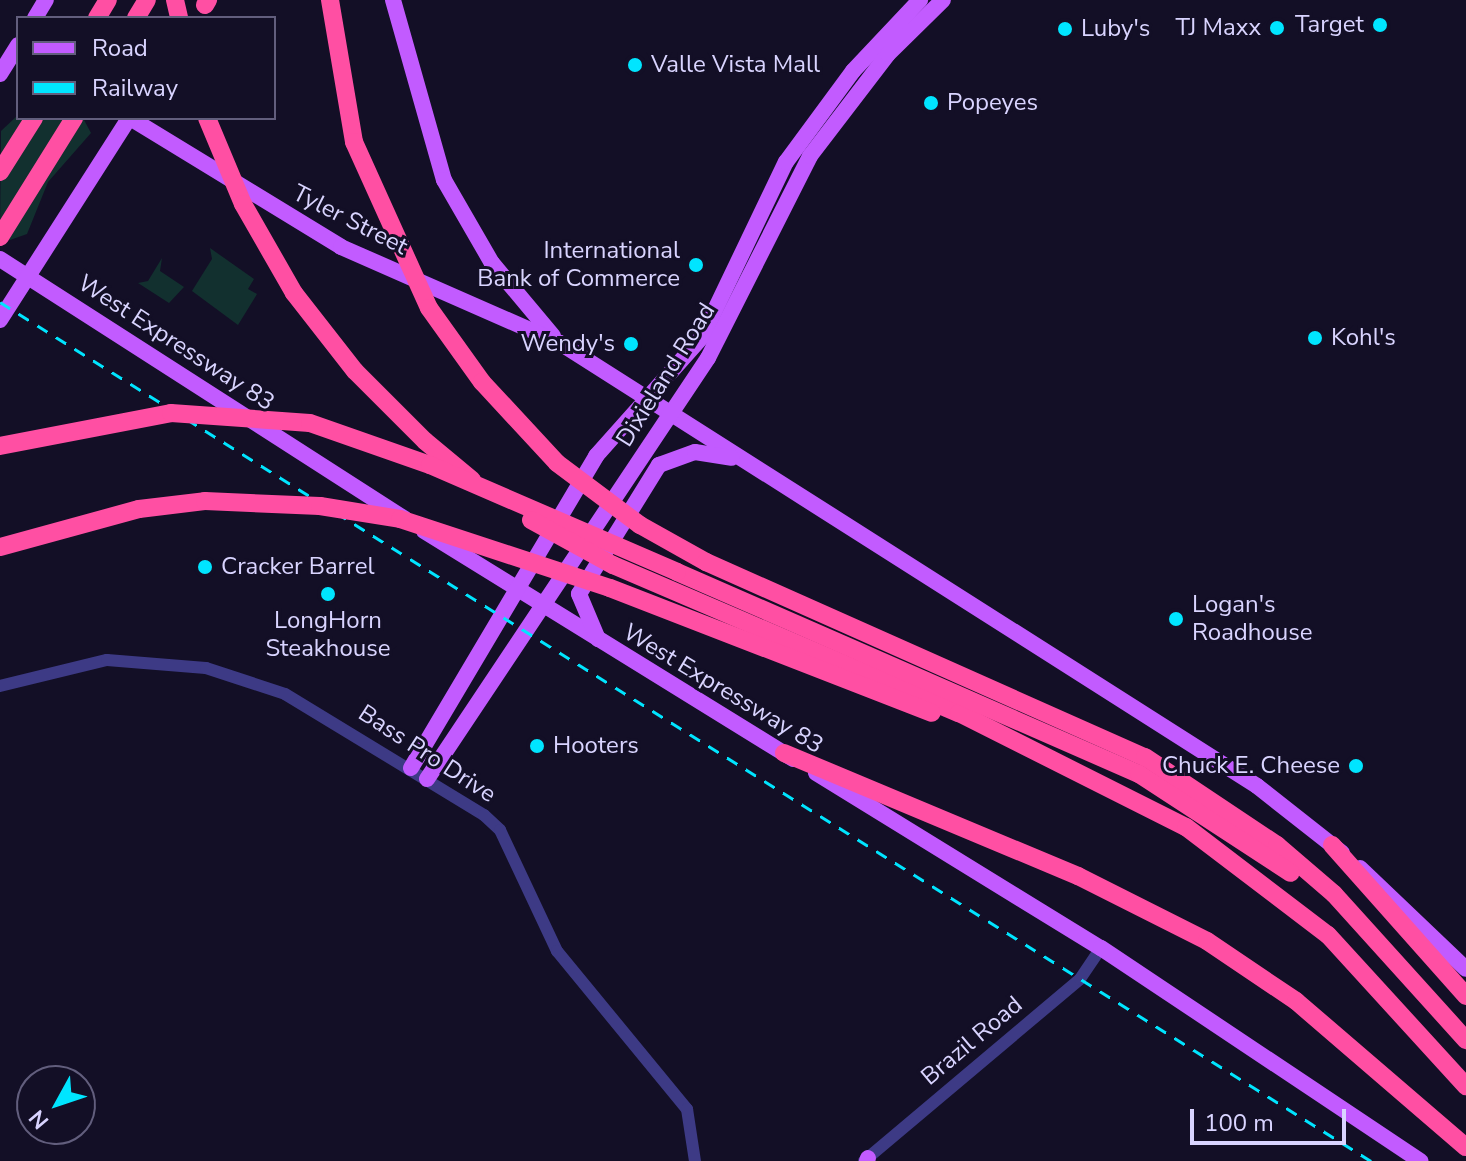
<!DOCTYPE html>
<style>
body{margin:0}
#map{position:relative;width:1466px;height:1161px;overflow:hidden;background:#130f26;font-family:"Nunito Sans",sans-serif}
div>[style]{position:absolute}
.green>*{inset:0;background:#12302f}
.minor>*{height:12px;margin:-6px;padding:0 6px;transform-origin:6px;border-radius:6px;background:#3d3a85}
.major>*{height:16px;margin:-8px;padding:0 8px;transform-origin:8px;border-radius:8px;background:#c25bff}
.highway>*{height:18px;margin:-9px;padding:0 9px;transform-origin:9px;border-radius:9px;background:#ff4fa3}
.rail>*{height:3px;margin-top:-1.5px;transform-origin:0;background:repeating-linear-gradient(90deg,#00e5ff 0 12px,transparent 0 22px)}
.highway-bridge>*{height:18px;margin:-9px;padding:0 9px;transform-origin:9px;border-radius:9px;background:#ff4fa3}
.dots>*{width:22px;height:22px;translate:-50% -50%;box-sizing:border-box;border:4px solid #130f26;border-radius:50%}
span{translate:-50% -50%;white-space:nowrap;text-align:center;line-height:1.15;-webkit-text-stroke:6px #130f26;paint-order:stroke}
.poi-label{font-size:24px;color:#d9d4ff}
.right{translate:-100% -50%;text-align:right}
.left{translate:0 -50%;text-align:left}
.street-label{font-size:24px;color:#d9d4ff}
.legend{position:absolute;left:16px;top:16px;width:260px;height:104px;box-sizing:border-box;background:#130f26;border:2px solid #625e7d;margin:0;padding:10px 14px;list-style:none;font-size:24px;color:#d9d4ff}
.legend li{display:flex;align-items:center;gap:16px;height:40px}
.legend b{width:40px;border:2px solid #625e7d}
.north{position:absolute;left:16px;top:1065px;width:80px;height:80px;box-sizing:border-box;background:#130f26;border:2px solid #625e7d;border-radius:50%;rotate:230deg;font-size:22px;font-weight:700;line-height:32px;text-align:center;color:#d9d4ff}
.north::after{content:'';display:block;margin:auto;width:28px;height:36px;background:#00e5ff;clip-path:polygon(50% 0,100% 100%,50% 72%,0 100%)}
.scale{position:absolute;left:1190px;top:1109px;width:156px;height:36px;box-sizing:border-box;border:4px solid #d9d4ff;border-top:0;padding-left:10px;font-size:24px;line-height:28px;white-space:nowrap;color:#d9d4ff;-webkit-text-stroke:6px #130f26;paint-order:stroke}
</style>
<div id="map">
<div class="green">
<i style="clip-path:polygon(18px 115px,83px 118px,91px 133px,48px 182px,27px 234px,10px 240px,0 234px,1px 131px)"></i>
<i style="clip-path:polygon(210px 248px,254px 279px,248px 289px,257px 294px,238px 325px,192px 291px,212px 259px)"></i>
<i style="clip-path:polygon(162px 258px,160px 271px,184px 287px,169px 303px,138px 283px,148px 281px)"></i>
</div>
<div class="minor">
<i style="left:0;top:686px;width:110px;rotate:-13.7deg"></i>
<i style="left:107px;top:660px;width:99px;rotate:4.6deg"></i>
<i style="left:206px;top:668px;width:83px;rotate:18.2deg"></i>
<i style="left:285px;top:694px;width:233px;rotate:31.3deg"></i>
<i style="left:484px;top:815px;width:22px;rotate:43deg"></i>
<i style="left:500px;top:830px;width:134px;rotate:64.8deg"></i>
<i style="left:557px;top:951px;width:205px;rotate:50.6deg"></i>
<i style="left:687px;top:1109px;width:53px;rotate:81.3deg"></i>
<i style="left:864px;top:1161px;width:282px;rotate:-40.1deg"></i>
<i style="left:1080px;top:979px;width:37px;rotate:-56deg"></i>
</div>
<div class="major">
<i style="left:393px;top:0;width:187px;rotate:74.2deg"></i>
<i style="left:444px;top:180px;width:96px;rotate:60deg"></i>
<i style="left:492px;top:263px;width:95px;rotate:50.1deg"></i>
<i style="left:35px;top:18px;width:21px;rotate:-59deg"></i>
<i style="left:0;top:74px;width:34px;rotate:-58deg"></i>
<i style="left:130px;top:118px;width:247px;rotate:31.4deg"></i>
<i style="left:341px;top:247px;width:239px;rotate:23.7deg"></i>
<i style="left:560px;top:343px;width:826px;rotate:32.44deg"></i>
<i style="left:1257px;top:786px;width:108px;rotate:38.2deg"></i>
<i style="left:0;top:259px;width:481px;rotate:32.7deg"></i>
<i style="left:0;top:320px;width:240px;rotate:-57.4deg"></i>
<i style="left:424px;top:531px;width:434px;rotate:31.7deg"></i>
<i style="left:598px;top:639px;width:49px;rotate:-112.9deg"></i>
<i style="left:579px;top:594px;width:152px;rotate:-58.2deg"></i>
<i style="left:659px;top:465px;width:38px;rotate:-20deg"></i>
<i style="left:695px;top:452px;width:37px;rotate:9deg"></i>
<i style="left:411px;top:768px;width:363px;rotate:-59.3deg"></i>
<i style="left:596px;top:456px;width:159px;rotate:-48.3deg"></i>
<i style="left:702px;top:337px;width:194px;rotate:-64.4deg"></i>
<i style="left:786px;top:162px;width:113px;rotate:-53.6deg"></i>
<i style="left:853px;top:71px;width:98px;rotate:-46.7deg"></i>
<i style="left:816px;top:773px;width:334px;rotate:31.6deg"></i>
<i style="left:1101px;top:948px;width:384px;rotate:33.7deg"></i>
<i style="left:427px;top:779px;width:506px;rotate:-56.28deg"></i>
<i style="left:708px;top:358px;width:226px;rotate:-63.2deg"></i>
<i style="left:810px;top:156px;width:128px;rotate:-52.6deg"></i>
<i style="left:888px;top:54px;width:77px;rotate:-44.5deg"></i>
<i style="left:1360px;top:868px;width:146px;rotate:43.6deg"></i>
<i style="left:867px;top:1161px;width:3px;rotate:-72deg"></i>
</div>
<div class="highway">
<i style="left:175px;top:0;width:18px;rotate:77deg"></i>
<i style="left:205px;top:5px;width:6px;rotate:-59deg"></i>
<i style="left:97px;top:18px;width:21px;rotate:-59deg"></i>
<i style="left:136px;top:18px;width:21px;rotate:-59deg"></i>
<i style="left:0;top:172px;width:64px;rotate:-57.8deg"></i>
<i style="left:0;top:237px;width:140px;rotate:-58.1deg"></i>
<i style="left:425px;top:441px;width:61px;rotate:39.7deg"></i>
<i style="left:640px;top:525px;width:76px;rotate:29.3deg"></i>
<i style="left:706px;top:562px;width:480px;rotate:24deg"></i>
<i style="left:1145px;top:757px;width:159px;rotate:33.7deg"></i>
<i style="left:1277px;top:845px;width:75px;rotate:40.7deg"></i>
<i style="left:1334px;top:894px;width:197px;rotate:47.9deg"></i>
<i style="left:613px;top:565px;width:376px;rotate:23.2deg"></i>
<i style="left:959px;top:713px;width:254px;rotate:26.7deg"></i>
<i style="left:1186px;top:827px;width:178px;rotate:37.3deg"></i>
<i style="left:1328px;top:935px;width:205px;rotate:47.6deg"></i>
<i style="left:677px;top:572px;width:504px;rotate:23.62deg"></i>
<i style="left:1139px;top:774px;width:181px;rotate:33.1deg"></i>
<i style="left:610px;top:588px;width:345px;rotate:21.2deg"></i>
<i style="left:784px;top:753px;width:319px;rotate:22.7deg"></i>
<i style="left:1078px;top:876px;width:144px;rotate:26.7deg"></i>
<i style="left:1207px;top:941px;width:107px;rotate:34deg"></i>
<i style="left:1296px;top:1001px;width:224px;rotate:40.7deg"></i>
<i style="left:1332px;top:845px;width:202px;rotate:48.4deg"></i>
</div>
<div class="rail">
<i style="left:0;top:302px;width:1618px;rotate:32.07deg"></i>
</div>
<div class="highway-bridge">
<i style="left:330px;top:0;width:144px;rotate:80.4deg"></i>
<i style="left:354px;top:142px;width:182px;rotate:65.7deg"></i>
<i style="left:429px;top:308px;width:91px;rotate:54.4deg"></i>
<i style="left:482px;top:382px;width:110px;rotate:47.2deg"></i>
<i style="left:557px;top:463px;width:104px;rotate:36.8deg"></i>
<i style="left:207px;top:118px;width:93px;rotate:67.3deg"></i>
<i style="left:243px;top:204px;width:103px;rotate:60.2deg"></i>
<i style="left:294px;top:293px;width:99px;rotate:52deg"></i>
<i style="left:355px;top:371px;width:99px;rotate:45deg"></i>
<i style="left:0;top:446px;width:174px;rotate:-10.9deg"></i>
<i style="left:171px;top:413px;width:139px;rotate:4.1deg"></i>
<i style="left:310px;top:423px;width:127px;rotate:19.3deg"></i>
<i style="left:430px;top:465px;width:269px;rotate:23.4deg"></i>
<i style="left:531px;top:520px;width:94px;rotate:28.8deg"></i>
<i style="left:0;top:547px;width:144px;rotate:-15.3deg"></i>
<i style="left:139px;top:509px;width:66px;rotate:-6.9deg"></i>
<i style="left:205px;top:501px;width:115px;rotate:2.5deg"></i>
<i style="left:320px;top:506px;width:81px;rotate:9.2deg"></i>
<i style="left:400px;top:519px;width:221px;rotate:18.2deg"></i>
</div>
<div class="dots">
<i style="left:1380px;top:25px;background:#00e5ff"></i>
<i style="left:1277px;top:28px;background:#00e5ff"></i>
<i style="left:1065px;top:29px;background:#00e5ff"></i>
<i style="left:635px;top:65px;background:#00e5ff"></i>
<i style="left:931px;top:103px;background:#00e5ff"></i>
<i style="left:696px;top:265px;background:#00e5ff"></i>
<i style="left:1315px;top:338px;background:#00e5ff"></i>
<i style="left:631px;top:344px;background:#00e5ff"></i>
<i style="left:205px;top:567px;background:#00e5ff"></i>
<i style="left:328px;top:594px;background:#00e5ff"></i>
<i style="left:1176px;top:619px;background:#00e5ff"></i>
<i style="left:537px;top:746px;background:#00e5ff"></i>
<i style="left:1356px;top:766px;background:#00e5ff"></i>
</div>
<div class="poi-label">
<span class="right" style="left:1364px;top:25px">Target</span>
<span class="right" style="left:1261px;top:28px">TJ Maxx</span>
<span class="left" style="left:1081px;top:29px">Luby's</span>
<span class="left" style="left:651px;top:65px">Valle Vista Mall</span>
<span class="left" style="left:947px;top:103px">Popeyes</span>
<span class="right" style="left:680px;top:265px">International<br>Bank of Commerce</span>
<span class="left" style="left:1331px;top:338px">Kohl's</span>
<span class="right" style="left:615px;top:344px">Wendy's</span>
<span class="left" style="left:221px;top:567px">Cracker Barrel</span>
<span class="left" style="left:1192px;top:619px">Logan's<br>Roadhouse</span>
<span style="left:328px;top:635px">LongHorn<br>Steakhouse</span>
<span class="left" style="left:553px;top:746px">Hooters</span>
<span class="right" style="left:1340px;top:766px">Chuck E. Cheese</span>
</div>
<div class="street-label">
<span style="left:350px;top:220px;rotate:27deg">Tyler Street</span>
<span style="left:176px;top:343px;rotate:33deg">West Expressway 83</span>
<span style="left:666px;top:375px;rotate:-58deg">Dixieland Road</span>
<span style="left:723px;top:689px;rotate:31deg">West Expressway 83</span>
<span style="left:427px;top:754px;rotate:33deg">Bass Pro Drive</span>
<span style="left:972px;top:1041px;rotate:-40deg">Brazil Road</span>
</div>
<ul class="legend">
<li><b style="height:10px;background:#c25bff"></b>Road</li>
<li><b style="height:10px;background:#00e5ff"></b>Railway</li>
</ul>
<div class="north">N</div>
<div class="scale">100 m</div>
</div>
